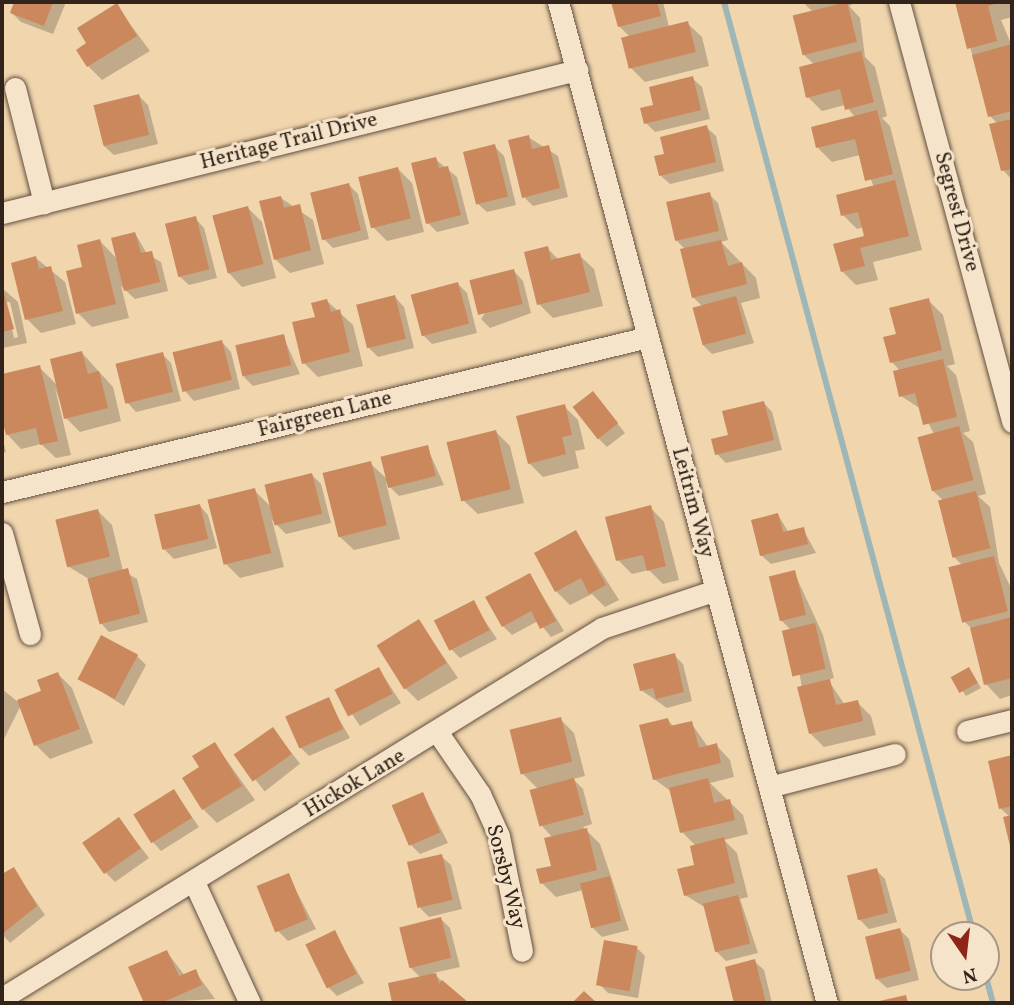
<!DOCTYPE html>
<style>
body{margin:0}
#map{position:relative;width:1014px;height:1005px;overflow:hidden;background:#f0d5ad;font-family:Vollkorn,serif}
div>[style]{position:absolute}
.shadow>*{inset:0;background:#0003;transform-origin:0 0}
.stream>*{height:6px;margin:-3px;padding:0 3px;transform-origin:3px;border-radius:3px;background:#9eb6b5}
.building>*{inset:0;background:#ca885c;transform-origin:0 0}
.roads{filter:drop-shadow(0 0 2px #625040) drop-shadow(0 0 2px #625040)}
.minor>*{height:21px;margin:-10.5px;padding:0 10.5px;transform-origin:10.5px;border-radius:10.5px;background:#f5e4ca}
span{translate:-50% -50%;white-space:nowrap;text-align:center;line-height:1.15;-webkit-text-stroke:6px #f5e4ca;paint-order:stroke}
.street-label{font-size:21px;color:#33241b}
.frame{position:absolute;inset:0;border:4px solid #33241b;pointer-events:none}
.north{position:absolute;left:930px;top:921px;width:70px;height:70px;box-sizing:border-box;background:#f5e4ca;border:2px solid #a79784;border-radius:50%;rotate:166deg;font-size:19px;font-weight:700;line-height:28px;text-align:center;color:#33241b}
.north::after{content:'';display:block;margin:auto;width:24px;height:32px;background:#8f2418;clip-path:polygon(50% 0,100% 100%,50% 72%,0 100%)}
</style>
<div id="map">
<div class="shadow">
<i style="clip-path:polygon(16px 2px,66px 2px,53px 34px,21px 22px,12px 13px)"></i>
<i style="clip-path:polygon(613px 2px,663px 2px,669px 27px,687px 23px,702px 37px,709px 66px,645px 82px,631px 68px,630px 37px,619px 26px)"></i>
<i style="clip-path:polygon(803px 2px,856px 2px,849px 6px,860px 18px,865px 57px,875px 67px,887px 116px,882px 118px,890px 126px,922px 250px,873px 262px,878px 280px,856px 285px,842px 271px,866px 237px,864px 227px,857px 229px,843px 215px,874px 187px,860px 155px,832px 162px,818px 148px,855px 117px,845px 105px,822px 111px,808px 97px,815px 65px,804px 55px,813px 12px)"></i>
<i style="clip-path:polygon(957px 2px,1012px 2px,1012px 17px,1001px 20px,1012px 46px,1012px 180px,1003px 170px,998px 124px,990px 116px)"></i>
<i style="clip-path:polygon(116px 5px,150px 51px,102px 80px,88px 66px,89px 44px)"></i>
<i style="clip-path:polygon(692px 78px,702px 87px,710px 119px,655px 132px,646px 123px,656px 106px)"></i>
<i style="clip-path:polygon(139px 96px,148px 105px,158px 144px,114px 155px,104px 146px)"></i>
<i style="clip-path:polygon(706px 127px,716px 136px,724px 171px,670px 184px,660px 175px,666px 155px)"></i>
<i style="clip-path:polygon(528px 137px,558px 156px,568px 197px,533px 206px,524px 197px)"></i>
<i style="clip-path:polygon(494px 146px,504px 156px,516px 205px,487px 212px,477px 203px)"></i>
<i style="clip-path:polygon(435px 159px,457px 177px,469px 224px,437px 232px,428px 223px)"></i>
<i style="clip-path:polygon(398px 169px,412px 183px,424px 232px,387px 241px,373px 227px)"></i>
<i style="clip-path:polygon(349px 185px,358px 194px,369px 239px,333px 248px,324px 239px)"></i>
<i style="clip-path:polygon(709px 194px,718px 203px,728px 240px,721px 242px,756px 278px,760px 298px,741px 303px,754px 343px,712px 354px,703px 345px,702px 306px,693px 297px,686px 250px,677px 241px)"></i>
<i style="clip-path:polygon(281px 198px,313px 220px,324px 264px,290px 273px,275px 259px)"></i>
<i style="clip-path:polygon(248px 208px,262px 222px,276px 278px,242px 287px,228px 272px)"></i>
<i style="clip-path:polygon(195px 218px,204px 228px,217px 278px,189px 285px,179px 276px)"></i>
<i style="clip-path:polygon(135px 233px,147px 254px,161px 262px,168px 291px,135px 299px,121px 286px,129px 318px,92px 327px,78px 313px,84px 268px,100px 241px,118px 260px)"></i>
<i style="clip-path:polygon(547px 248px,559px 260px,579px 255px,594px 269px,603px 306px,553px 318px,539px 304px)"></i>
<i style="clip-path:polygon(36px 258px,65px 282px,76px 324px,41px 333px,27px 319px)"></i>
<i style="clip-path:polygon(514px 271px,523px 281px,531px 313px,490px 328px,481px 319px)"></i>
<i style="clip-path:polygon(458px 284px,467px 293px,477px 333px,432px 344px,423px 335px)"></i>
<i style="clip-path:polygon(evenodd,2px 288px,18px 302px,27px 343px,2px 348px,2px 288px,6px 302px,10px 302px,18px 337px,14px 338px,6px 302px)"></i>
<i style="clip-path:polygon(395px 297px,404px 307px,414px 348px,378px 357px,369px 348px)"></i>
<i style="clip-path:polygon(928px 300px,943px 315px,955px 364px,947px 366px,956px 375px,970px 431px,963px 433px,973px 442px,986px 494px,978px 496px,990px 507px,999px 563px,1012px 590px,1012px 695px,1000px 699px,986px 684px,972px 629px,964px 621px,962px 565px,954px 557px,944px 501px,932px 490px,934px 434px,921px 409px,901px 396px,900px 371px,892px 362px,898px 335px)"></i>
<i style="clip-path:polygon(327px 301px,353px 325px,363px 366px,318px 377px,304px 363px)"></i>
<i style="clip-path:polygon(283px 336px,300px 374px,253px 386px,244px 377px)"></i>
<i style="clip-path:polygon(222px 342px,231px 352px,240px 389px,194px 401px,185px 391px)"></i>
<i style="clip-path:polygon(82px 353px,113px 387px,121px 421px,80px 432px,66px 418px,55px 388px,71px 455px,56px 458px,41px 444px,21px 449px,7px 434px,2px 376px,39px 367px,58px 386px)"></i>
<i style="clip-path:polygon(162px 354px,171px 363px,181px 401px,136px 412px,127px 402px)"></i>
<i style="clip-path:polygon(593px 393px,625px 433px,607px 447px,598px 438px)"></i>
<i style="clip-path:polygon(763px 402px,772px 412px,782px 450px,726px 463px,717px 454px)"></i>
<i style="clip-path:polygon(564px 406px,578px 420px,585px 449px,575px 451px,579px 468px,543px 477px,529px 463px)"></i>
<i style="clip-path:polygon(496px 432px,510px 446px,524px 503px,478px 514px,463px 500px)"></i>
<i style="clip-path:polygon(2px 437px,6px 452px,2px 453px)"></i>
<i style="clip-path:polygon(427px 447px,444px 485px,399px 496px,386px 483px,400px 539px,354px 550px,339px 536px,370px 463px,388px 480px)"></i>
<i style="clip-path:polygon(312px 475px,321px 484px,331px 523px,286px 534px,272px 520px,284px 567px,240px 578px,226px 564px,210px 501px,254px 490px,273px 509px)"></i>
<i style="clip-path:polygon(199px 505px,208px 515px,217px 548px,174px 559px,164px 549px)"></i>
<i style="clip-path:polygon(650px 507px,664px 522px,679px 580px,663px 584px,649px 570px,632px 574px,618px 560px)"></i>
<i style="clip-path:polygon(98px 511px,112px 525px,123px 571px,137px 579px,148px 622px,109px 632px,100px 622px,89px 579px,69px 567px)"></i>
<i style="clip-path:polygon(778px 515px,789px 533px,803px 529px,816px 553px,771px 564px,761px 555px)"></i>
<i style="clip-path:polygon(576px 532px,619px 600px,605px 607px,592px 594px,570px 605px,556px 591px)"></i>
<i style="clip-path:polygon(794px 572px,823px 635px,834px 678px,828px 680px,845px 705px,857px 702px,871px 716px,876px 735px,824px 747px,810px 733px,792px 631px,781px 620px)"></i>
<i style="clip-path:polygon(530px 575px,564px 631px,551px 637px,538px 621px,512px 635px,503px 626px)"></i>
<i style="clip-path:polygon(473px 603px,497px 639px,460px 658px,451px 649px)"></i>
<i style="clip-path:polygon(419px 621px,458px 678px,418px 701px,404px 687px)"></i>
<i style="clip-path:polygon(674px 655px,683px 664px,692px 701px,667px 708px,641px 690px)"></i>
<i style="clip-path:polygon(137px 656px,146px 665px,124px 706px,80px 678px)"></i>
<i style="clip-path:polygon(379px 669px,401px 703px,360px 726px,337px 691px)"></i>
<i style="clip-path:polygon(972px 673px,981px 688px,966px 696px,953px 677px)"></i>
<i style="clip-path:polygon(58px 674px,72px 688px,93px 743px,50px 759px,36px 745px,21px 705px,2px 743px,2px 689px,18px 702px,43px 692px)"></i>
<i style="clip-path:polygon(328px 700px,350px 738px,309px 756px,300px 747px)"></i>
<i style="clip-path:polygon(560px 719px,574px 733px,585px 776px,573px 779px,583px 789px,592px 824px,583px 827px,600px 844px,629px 930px,602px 937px,593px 928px,583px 890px,556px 897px,542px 883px,553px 867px,553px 838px,542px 826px,539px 790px,523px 774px)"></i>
<i style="clip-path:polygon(668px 720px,674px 727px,691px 723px,708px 747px,716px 745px,730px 760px,734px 777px,710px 783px,743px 815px,748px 834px,724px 840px,737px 853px,748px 897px,740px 899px,758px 953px,726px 961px,717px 952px,706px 908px,685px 895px,697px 866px,696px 846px,682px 832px,672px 792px,654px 779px)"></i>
<i style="left:273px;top:729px;width:44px;height:45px;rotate:52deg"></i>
<i style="clip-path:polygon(215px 744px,255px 800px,217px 823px,203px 809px,201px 768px)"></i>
<i style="clip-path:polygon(1012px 757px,1012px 847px,1010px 817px,1000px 808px,990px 762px)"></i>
<i style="clip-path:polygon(174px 791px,199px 827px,161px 851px,152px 841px)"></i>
<i style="clip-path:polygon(423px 794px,448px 843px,420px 854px,411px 845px)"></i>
<i style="clip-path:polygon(119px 819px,149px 858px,115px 882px,106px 873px)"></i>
<i style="clip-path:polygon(441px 856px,451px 865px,462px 909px,429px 917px,420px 908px)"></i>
<i style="clip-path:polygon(14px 870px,45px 915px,10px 943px,2px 934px,2px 876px)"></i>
<i style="clip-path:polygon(876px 870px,885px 879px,897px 922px,869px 929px,860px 920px)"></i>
<i style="clip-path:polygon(288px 875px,316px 929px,288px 941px,279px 932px)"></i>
<i style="clip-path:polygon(441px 919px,450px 928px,460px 967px,433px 973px,466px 1003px,394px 1003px,390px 985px,421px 978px,410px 967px)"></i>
<i style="clip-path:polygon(900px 930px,909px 939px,919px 980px,887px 988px,877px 979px)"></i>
<i style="clip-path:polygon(334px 932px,364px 983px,337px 996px,328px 987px)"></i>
<i style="clip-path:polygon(636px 947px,645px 956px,638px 998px,608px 993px,599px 984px)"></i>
<i style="clip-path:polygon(167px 952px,185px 976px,195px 971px,215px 999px,145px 1003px,130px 968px)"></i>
<i style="clip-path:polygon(754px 961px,764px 970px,772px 1003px,736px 1003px,727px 968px)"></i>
</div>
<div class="stream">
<i style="left:724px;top:2px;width:966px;rotate:75deg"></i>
<i style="left:986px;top:977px;width:27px;rotate:75deg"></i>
</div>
<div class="building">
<i style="clip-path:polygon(14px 2px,53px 2px,44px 26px,10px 13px)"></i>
<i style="clip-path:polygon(611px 2px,657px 2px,661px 16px,618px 27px)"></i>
<i style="left:847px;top:2px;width:41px;height:56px;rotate:76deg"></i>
<i style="clip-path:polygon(955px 2px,1001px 2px,988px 6px,997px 41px,967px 49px)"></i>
<i style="clip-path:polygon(117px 3px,137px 36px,87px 67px,76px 50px,86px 43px,77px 28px)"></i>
<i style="left:688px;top:21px;width:32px;height:69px;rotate:76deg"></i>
<i style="clip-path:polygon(1012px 44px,1012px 111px,988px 117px,972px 55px)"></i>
<i style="clip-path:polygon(861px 51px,874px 102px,845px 110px,840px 89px,806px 98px,799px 67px)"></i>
<i style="clip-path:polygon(693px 76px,701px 110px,644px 124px,640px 108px,653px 105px,649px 87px)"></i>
<i style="left:139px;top:94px;width:42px;height:47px;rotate:76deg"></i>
<i style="clip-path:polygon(877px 110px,893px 174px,865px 181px,855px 139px,816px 148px,811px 127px)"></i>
<i style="clip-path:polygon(1012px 119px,1012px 169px,1001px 171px,989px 124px)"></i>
<i style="clip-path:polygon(707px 125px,716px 162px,659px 176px,654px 156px,664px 154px,660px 137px)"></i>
<i style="clip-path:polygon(529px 135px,532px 149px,549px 145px,560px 188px,522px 198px,508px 140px)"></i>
<i style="left:495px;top:144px;width:54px;height:33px;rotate:76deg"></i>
<i style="clip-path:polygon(436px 157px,439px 168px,448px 166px,461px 215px,426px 224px,411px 163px)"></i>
<i style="left:398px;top:167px;width:53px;height:41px;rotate:76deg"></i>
<i style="clip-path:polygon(895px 180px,909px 236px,860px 248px,865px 266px,841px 272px,833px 244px,864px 236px,858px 212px,841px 216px,836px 195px)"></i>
<i style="left:349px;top:183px;width:49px;height:40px;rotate:76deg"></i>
<i style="left:710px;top:192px;width:40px;height:45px;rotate:77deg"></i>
<i style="clip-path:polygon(281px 196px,284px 208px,300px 204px,311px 250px,274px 260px,259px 201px)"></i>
<i style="left:248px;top:206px;width:60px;height:37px;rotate:75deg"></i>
<i style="left:196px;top:216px;width:55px;height:32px;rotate:76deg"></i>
<i style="clip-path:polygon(135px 232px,141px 253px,152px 251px,160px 282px,124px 291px,111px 238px)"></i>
<i style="clip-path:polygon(100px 239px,116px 304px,76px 314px,66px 271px,82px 267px,77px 245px)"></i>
<i style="clip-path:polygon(721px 240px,728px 266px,742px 262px,747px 284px,692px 298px,680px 249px)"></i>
<i style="clip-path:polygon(548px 246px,551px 260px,580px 253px,590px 292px,537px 305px,524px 252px)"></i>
<i style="clip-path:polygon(36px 256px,39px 269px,51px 266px,63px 311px,25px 320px,11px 263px)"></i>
<i style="left:514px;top:269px;width:36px;height:46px;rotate:76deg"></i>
<i style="left:458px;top:282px;width:43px;height:49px;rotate:75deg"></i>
<i style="clip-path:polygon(2px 286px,14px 329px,2px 332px)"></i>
<i style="left:395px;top:295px;width:45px;height:40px;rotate:76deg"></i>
<i style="left:736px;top:296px;width:39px;height:45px;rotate:75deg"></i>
<i style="clip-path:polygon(929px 298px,942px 350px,890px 363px,883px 337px,896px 334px,889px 308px)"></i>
<i style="clip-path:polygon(327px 299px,331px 312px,340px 309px,350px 352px,302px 364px,292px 322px,315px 317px,311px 303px)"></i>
<i style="left:284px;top:334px;width:32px;height:50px;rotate:77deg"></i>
<i style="left:222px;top:340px;width:41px;height:51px;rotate:76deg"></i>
<i style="clip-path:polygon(82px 351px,88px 374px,99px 371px,108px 408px,64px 419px,50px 359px)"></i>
<i style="left:163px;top:352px;width:41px;height:49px;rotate:76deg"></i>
<i style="clip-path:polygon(943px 359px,957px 417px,923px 425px,915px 393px,899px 397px,893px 371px)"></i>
<i style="clip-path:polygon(40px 365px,58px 441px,40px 445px,36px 428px,6px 435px,2px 419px,2px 374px)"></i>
<i style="left:593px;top:391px;width:41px;height:26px;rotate:52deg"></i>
<i style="clip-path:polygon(764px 401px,774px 440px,715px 455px,711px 439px,728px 435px,722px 411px)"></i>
<i style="clip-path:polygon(565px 404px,572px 435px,562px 437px,566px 454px,528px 464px,516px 416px)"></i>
<i style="left:959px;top:426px;width:56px;height:43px;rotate:75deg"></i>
<i style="left:496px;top:430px;width:61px;height:51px;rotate:76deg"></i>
<i style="left:428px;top:445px;width:32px;height:49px;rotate:76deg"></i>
<i style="left:371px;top:461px;width:66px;height:50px;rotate:76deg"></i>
<i style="left:312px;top:473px;width:42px;height:49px;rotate:76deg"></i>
<i style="left:255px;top:488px;width:67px;height:49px;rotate:76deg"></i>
<i style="left:976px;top:491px;width:59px;height:39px;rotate:76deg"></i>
<i style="left:200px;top:504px;width:36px;height:47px;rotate:77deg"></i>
<i style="clip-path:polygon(651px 505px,666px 566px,647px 571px,643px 555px,616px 561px,605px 517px)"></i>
<i style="left:98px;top:509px;width:49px;height:44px;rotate:76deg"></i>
<i style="clip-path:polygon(778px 513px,783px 532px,804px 527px,808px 544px,760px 556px,751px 520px)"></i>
<i style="clip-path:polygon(576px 530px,606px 585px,589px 594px,581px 578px,555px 592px,534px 553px)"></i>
<i style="left:994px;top:556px;width:57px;height:47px;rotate:76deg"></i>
<i style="left:128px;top:568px;width:47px;height:42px;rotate:75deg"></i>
<i style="left:795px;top:570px;width:46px;height:27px;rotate:76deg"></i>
<i style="clip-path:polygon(530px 573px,556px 621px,540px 629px,531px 611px,502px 627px,485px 597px)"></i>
<i style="left:474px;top:600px;width:34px;height:45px;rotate:63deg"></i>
<i style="clip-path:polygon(1012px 617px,1012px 678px,984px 685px,970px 628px)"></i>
<i style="left:419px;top:619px;width:52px;height:50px;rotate:58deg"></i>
<i style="left:815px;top:623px;width:47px;height:34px;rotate:77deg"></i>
<i style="left:101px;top:635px;width:42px;height:50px;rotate:28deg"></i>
<i style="clip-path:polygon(675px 653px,684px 692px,656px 699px,653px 688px,640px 691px,633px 664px)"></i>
<i style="left:379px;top:667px;width:30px;height:50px;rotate:63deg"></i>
<i style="left:969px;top:667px;width:18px;height:21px;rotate:61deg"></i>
<i style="clip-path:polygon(58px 672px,80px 729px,34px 746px,17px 700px,41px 691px,37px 680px)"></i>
<i style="clip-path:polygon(830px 679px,836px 705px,858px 700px,863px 721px,809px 734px,797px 687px)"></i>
<i style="left:329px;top:697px;width:35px;height:48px;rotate:66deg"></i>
<i style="left:561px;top:717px;width:46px;height:53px;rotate:76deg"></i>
<i style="clip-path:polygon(668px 718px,670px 726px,692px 721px,699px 748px,717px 743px,721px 763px,653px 780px,639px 725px)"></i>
<i style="left:273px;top:727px;width:33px;height:48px;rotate:55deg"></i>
<i style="clip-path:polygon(215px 742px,242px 786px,202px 810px,182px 778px,199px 767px,192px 756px)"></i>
<i style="clip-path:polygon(1012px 755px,1012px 806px,999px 809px,988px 761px)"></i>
<i style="left:574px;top:778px;width:38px;height:46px;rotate:75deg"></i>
<i style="clip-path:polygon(708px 778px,714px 803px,730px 799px,735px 820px,680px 833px,669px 788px)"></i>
<i style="left:174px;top:789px;width:34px;height:48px;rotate:58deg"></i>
<i style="left:423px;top:792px;width:44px;height:34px;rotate:67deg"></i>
<i style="clip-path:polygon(1012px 815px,1012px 850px,1011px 850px,1003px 817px)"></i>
<i style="left:119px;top:817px;width:38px;height:45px;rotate:55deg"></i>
<i style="clip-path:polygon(587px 828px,597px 870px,540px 884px,536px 869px,551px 866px,544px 838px)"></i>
<i style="clip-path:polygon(724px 837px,735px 883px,684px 896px,677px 869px,694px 865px,690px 846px)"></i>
<i style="left:442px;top:854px;width:47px;height:36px;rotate:77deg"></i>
<i style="clip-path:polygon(14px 867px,37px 906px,2px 934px,2px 874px)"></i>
<i style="left:877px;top:868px;width:46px;height:31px;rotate:76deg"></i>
<i style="left:289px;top:873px;width:50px;height:35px;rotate:68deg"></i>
<i style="left:610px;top:876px;width:46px;height:31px;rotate:76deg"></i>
<i style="left:738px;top:895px;width:50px;height:36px;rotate:76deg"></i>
<i style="left:441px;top:917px;width:42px;height:43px;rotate:76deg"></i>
<i style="left:900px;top:928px;width:44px;height:36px;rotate:76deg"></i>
<i style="left:335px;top:930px;width:49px;height:33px;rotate:64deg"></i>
<i style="left:604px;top:940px;width:34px;height:46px;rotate:10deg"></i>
<i style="clip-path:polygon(167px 950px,179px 976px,196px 969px,202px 985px,161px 1003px,144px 1003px,128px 967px)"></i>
<i style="clip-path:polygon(755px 959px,766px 1003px,734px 1003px,725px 967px)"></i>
<i style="clip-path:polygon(436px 973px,439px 984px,442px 980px,469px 1003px,392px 1003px,388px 983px)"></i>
<i style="clip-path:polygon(584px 991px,597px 1003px,572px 1003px)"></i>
<i style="clip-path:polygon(906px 995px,908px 1003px,875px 1003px,875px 1002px)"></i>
</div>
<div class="roads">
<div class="minor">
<i style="left:558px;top:2px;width:1037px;rotate:74.96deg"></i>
<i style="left:899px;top:2px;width:435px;rotate:74.9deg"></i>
<i style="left:15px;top:88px;width:119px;rotate:75.8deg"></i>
<i style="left:2px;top:213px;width:593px;rotate:-13.97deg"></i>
<i style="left:2px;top:492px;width:664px;rotate:-13.49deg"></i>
<i style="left:2px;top:533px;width:105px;rotate:74.5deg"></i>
<i style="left:967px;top:731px;width:46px;rotate:-13.7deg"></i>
<i style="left:438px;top:733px;width:74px;rotate:55.5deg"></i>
<i style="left:480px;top:794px;width:46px;rotate:65.7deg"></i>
<i style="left:499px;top:836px;width:117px;rotate:78.7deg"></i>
<i style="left:769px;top:787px;width:130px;rotate:-14.7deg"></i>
<i style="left:194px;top:882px;width:133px;rotate:65.2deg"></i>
<i style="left:2px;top:998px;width:705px;rotate:-31.66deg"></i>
<i style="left:602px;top:628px;width:120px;rotate:-18.4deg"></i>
</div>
</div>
<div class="street-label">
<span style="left:289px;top:142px;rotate:-14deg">Heritage Trail Drive</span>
<span style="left:956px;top:212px;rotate:75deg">Segrest Drive</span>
<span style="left:325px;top:415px;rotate:-14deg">Fairgreen Lane</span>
<span style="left:692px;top:503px;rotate:75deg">Leitrim Way</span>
<span style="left:355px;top:784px;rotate:-31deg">Hickok Lane</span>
<span style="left:505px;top:877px;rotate:76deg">Sorsby Way</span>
</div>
<div class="frame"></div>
<div class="north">N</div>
</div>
